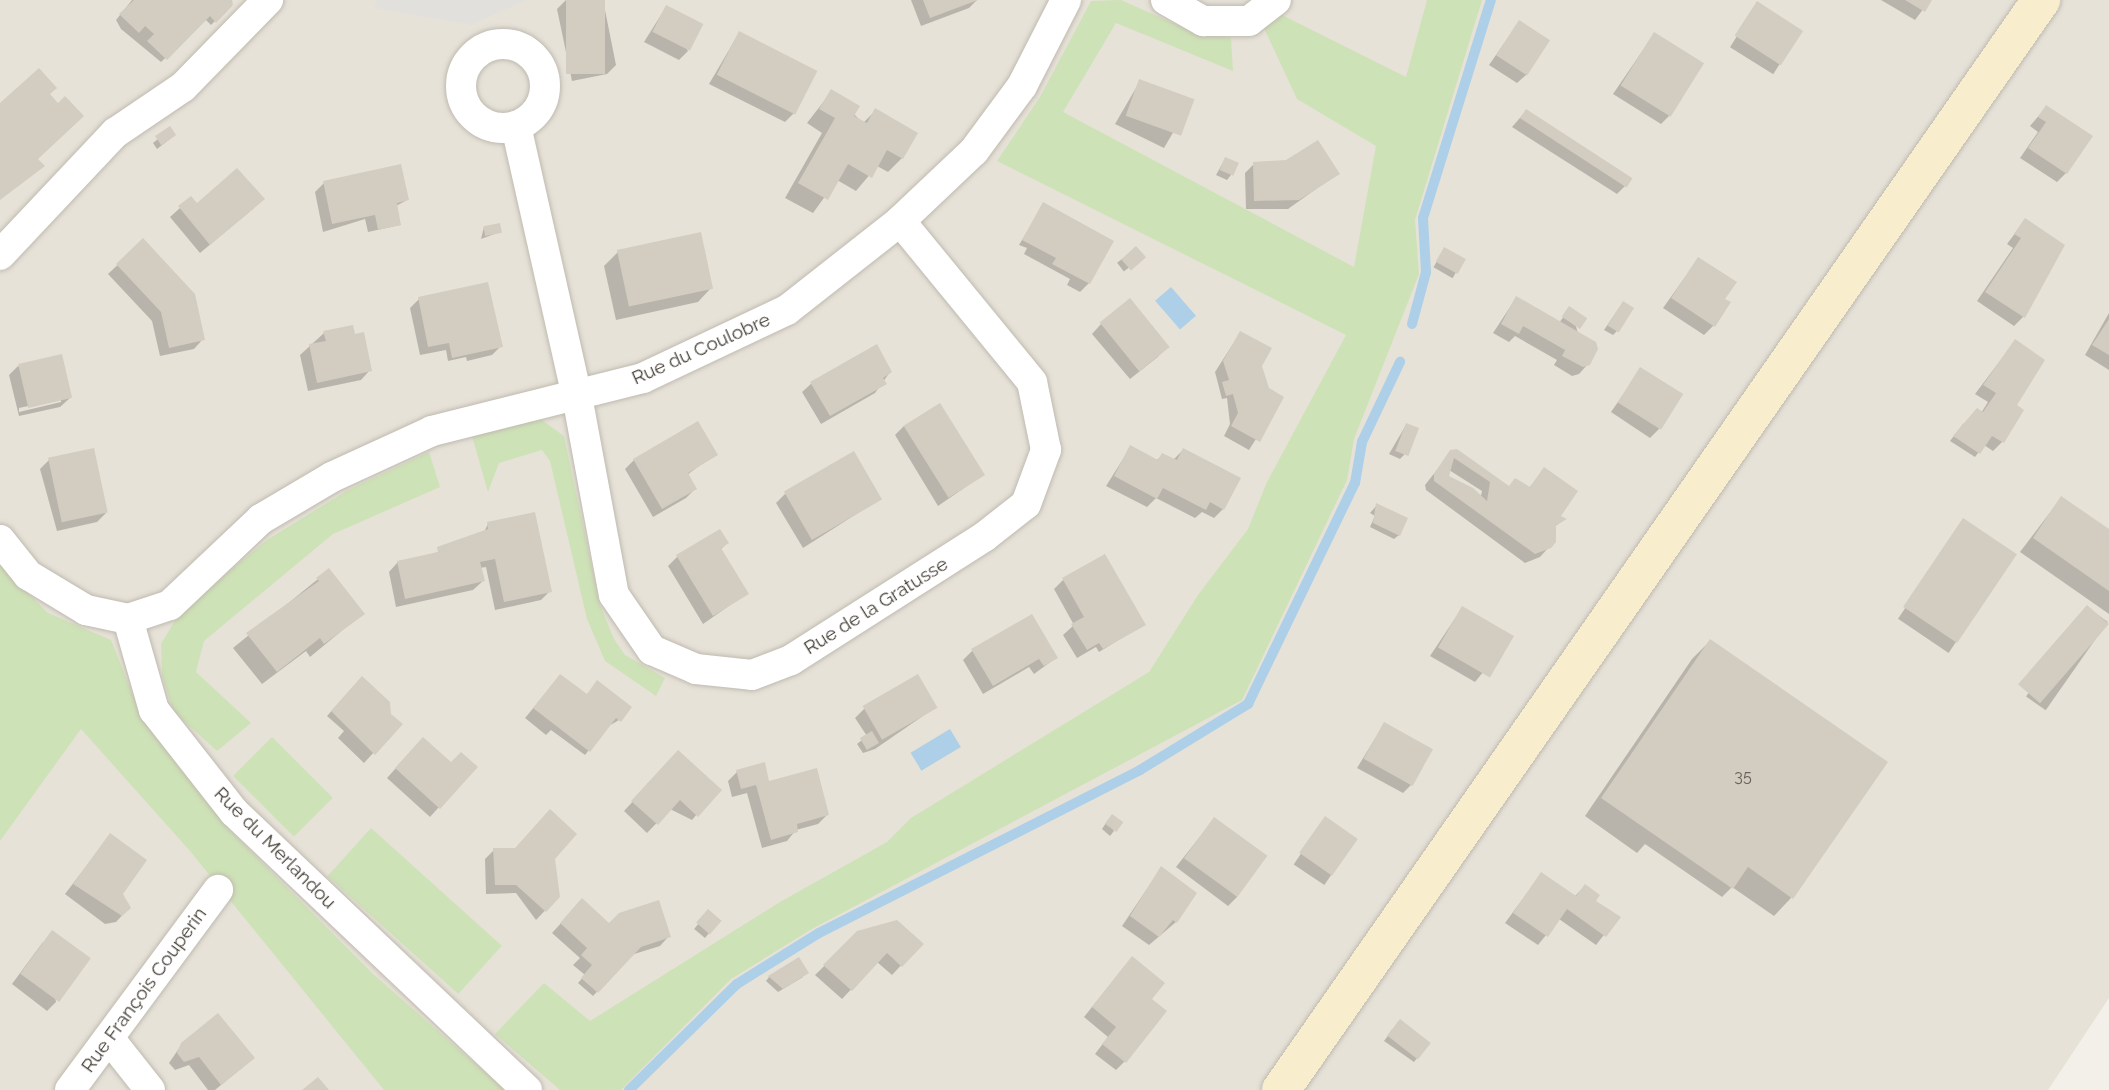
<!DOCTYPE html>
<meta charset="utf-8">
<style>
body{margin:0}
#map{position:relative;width:2109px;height:1090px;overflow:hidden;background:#f3f0e9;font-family:Raleway,sans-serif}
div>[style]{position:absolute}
.residential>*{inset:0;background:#e6e2d8}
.green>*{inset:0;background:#cee2b7;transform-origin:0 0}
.parking>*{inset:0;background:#e2e0dd}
.water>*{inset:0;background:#adcfe8;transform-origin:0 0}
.shadow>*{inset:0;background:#0003;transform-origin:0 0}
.stream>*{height:10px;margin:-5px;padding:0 5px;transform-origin:5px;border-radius:5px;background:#adcfe8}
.building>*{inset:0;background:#d3ccc0;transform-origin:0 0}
.roads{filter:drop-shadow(0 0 2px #c0bab0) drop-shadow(0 0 2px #c0bab0)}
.minor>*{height:30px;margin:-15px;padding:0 15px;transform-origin:15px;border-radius:15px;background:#fff}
.minor>.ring{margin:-15px;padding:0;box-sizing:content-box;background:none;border:30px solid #fff;border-radius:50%}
.secondary>*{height:38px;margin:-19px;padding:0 19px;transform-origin:19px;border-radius:19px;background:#f8eece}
span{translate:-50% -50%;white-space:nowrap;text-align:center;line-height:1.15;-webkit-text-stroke:6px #fff;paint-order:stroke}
.number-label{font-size:16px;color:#68645b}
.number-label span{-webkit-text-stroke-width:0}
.street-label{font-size:19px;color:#454139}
</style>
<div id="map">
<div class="residential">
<i style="clip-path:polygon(0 0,2109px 0,2109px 998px,2048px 1090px,0 1090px)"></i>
</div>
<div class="green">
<i style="clip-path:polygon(1121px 0,1186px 29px,1231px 38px,1233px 71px,1116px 23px,1063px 112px,1354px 267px,1376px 146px,1297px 99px,1263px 26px,1280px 14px,1406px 77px,1427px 0,1482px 0,1415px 220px,1419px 274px,1354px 439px,1347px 480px,1242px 700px,812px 929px,731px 979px,621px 1090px,560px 1090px,495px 1034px,544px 983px,590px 1021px,780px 902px,887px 842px,911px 818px,1149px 672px,1198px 595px,1248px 529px,1267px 482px,1346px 335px,997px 161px,1040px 97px,1091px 1px)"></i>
<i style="clip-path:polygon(539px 418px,564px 436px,600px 605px,614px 639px,625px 655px,665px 678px,656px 696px,605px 661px,587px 619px,550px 461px,542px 450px,499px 463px,488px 492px,472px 436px)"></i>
<i style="clip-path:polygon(429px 452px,440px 487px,333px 534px,204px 641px,196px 672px,251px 723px,217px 751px,173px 711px,162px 675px,161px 644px,180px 612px,267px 540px,348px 490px)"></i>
<i style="clip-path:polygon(0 565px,48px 613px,111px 640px,143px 720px,228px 828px,373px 974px,505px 1090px,384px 1090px,190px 851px,81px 729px,0 841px)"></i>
<i style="left:272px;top:737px;width:86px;height:55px;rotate:45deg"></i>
<i style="left:371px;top:828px;width:176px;height:65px;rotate:42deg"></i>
</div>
<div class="parking">
<i style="clip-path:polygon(377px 0,526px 0,470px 25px,374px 8px)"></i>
</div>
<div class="water">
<i style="left:1171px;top:287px;width:38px;height:21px;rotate:49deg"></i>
<i style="left:950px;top:729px;width:21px;height:46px;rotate:59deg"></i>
</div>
<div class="shadow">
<i style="clip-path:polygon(132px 0,228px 0,231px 5px,211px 25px,206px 20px,161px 62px,121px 29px,116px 20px)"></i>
<i style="clip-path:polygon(566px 0,603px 0,616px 65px,607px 74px,572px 81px,557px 9px)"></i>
<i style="clip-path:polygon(911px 0,977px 0,969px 8px,921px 26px)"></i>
<i style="clip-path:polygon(1881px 0,1930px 0,1915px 20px)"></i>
<i style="left:1757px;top:4px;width:51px;height:51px;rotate:32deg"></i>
<i style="clip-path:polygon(666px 7px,688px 51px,679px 60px,644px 42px)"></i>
<i style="clip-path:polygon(1519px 22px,1527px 74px,1517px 83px,1489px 65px)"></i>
<i style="clip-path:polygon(739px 33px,794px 113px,785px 122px,709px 84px)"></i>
<i style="clip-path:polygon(1654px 34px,1670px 115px,1661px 124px,1613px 94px)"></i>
<i style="clip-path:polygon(1140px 81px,1192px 100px,1164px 148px,1115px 124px)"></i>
<i style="clip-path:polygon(831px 92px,863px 123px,875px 111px,902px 158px,888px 172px,877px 166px,856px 191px,837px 180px,813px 213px,785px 198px,822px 133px,807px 123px)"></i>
<i style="clip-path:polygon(2046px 107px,2066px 173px,2057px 182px,2020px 158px,2038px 132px,2030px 126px)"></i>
<i style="clip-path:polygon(1526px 111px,1626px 185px,1617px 194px,1512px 127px)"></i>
<i style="clip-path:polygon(170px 129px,170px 139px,157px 149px,153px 143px)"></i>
<i style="clip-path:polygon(1225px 159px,1231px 175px,1227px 180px,1216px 175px)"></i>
<i style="clip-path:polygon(1254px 164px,1337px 174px,1288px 209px,1246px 209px,1245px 173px)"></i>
<i style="clip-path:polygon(324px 183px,407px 200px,396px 206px,400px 225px,368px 232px,365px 219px,323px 232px,315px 192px)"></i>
<i style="clip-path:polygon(191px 198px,197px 206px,254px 208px,200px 253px,170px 217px)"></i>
<i style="clip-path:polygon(1043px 205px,1089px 283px,1080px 292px,1067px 285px,1070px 279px,1024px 254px,1027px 248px,1019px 245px)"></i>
<i style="clip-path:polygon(2025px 220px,2023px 317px,2014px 326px,1977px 301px,2013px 248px,2007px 244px)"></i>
<i style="clip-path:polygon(484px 227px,500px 232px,481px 239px)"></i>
<i style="clip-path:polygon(143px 241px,203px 339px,194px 349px,160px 356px,152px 321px,108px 274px)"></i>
<i style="left:1136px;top:248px;width:11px;height:24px;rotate:52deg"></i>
<i style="left:1444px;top:249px;width:22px;height:21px;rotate:30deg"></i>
<i style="clip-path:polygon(618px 252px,711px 288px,698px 302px,616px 320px,604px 266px)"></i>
<i style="clip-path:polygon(1698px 259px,1723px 299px,1713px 326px,1704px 335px,1663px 308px)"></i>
<i style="clip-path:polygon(1516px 298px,1559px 323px,1570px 308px,1588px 364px,1579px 374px,1572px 376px,1554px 365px,1557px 360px,1515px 336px,1509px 342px,1493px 333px)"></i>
<i style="clip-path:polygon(419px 299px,501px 346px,492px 355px,467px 361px,466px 357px,448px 361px,446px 350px,420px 355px,410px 308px)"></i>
<i style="clip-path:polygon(1619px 308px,1617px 331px,1613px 335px,1604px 330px)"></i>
<i style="clip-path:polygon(2109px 313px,2109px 370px,2085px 355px)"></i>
<i style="clip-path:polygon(1101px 324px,1159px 356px,1130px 379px,1092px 334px)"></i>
<i style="clip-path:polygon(324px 333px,370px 370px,361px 380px,308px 391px,300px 355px)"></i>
<i style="clip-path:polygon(1240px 333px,1260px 365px,1268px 390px,1282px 398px,1249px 450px,1224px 436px,1230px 424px,1227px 398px,1222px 399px,1215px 372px)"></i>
<i style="clip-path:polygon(2015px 341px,2015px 406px,2002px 442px,1993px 451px,1984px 445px,1975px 457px,1950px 441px,1963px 424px,1981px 413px,1988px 402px,1975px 394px)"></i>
<i style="clip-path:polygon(evenodd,18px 366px,70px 398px,60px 407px,19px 416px,9px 375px,18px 366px,61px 399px,61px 402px,19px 412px,19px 408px,61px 399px)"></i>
<i style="clip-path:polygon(1641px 369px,1659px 429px,1650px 438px,1611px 412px)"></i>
<i style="clip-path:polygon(890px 372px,875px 393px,821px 424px,802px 392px,812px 383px)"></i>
<i style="clip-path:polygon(1406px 425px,1404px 455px,1400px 459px,1389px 454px)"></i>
<i style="clip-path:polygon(904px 426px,983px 475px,938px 506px,895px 435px)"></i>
<i style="clip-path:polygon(1130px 448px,1156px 461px,1162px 455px,1174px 459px,1183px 450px,1223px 509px,1214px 518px,1202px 512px,1195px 518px,1156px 498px,1147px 507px,1106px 486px)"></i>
<i style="clip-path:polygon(evenodd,1451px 452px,1508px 488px,1529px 488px,1544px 470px,1558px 516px,1564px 520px,1554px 527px,1549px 547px,1540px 557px,1525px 563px,1426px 490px,1425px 485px,1451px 452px,1449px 470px,1482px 491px,1480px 500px,1447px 477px,1449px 470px)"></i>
<i style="clip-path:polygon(715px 454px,687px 475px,695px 489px,686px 498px,653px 517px,625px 469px,634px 460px)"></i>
<i style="clip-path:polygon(49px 460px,106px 513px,97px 522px,57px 531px,40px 469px)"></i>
<i style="clip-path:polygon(785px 494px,880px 499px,803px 548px,776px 503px)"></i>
<i style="clip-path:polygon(2061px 498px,2109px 532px,2109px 614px,2020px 552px)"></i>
<i style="clip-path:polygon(1377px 505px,1399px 535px,1394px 539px,1370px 527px,1375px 516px,1370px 513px)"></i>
<i style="left:1964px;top:521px;width:61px;height:118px;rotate:34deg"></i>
<i style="clip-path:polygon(488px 524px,550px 591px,541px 600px,495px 610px,486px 567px,480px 568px,483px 581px,473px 590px,396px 607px,389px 572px,398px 562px,431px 555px,484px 532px)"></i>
<i style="clip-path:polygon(727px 543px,720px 550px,746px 594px,703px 624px,668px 566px,677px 557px)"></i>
<i style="clip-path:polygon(318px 579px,362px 614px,310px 657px,306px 651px,262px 684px,233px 648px)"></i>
<i style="clip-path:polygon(1063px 580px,1143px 625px,1099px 652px,1096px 647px,1077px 658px,1063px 635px,1074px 625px,1054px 589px)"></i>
<i style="clip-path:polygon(1462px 608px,1512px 637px,1475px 682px,1430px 656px)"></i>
<i style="left:2088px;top:608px;width:24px;height:108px;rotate:35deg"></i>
<i style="clip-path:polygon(1710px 641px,1791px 898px,1774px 916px,1732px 887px,1722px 897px,1645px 844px,1637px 853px,1585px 816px,1692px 659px)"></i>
<i style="clip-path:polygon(972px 651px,1056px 658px,1034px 674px,1029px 667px,983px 694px,963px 660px)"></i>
<i style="clip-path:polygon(560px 676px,586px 695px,598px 683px,619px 720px,607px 727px,585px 755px,551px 730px,546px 735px,525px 718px)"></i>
<i style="clip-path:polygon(353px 687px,400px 724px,364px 763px,338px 738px,344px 731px,327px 716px)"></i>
<i style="clip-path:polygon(936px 707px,875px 749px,863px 753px,857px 744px,867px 736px,855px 718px,865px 708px)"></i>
<i style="clip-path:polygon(1384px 724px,1412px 784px,1403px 793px,1357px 768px)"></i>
<i style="clip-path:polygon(414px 748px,451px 764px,439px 807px,430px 817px,387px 778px)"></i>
<i style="clip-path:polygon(669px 762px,697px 814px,692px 820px,670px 809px,647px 833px,624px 811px)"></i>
<i style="clip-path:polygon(737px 772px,768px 783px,827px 815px,818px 824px,796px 830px,787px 841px,762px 848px,747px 793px,732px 797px,728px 781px)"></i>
<i style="left:1325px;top:818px;width:37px;height:56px;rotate:34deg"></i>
<i style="clip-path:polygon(1214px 819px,1237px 897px,1228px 906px,1176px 867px)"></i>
<i style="clip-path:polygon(1108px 820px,1114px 831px,1110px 836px,1102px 829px)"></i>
<i style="clip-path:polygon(110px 835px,121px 894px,129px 908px,116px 922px,105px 924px,65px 894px)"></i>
<i style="clip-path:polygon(494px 850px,553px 859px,558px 897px,536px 920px,516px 893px,486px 894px,485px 859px)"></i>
<i style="clip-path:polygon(1161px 868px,1176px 922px,1149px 945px,1122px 926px)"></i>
<i style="clip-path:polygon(1541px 874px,1574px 897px,1585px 886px,1594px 901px,1618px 917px,1596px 945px,1559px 919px,1538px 945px,1505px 923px)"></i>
<i style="clip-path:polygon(573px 910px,609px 925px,669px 936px,660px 946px,631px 955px,593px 996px,578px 983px,585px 975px,573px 965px,580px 958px,552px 933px)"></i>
<i style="left:708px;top:912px;width:14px;height:22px;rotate:39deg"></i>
<i style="clip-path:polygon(858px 933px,921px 944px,892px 975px,877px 962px,842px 999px,815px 975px)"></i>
<i style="clip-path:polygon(43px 942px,56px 1002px,47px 1011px,12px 984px)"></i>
<i style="clip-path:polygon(1124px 967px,1149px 1000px,1125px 1061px,1116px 1070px,1095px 1054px,1108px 1037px,1084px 1017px)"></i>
<i style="clip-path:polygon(769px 977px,803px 977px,778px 992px,766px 981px)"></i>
<i style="clip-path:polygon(1396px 1025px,1429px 1043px,1414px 1062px,1384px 1041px)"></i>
<i style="clip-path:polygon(182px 1044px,243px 1067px,215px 1090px,208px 1090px,189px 1065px,175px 1070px,169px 1063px)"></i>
</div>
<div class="stream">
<i style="left:1412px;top:324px;width:54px;rotate:-74.9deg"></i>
<i style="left:1426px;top:272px;width:54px;rotate:-93.2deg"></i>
<i style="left:1423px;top:218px;width:228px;rotate:-72.7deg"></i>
<i style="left:629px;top:1090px;width:151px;rotate:-44.5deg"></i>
<i style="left:737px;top:984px;width:97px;rotate:-31.9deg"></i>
<i style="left:819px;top:933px;width:360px;rotate:-26.9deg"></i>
<i style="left:1140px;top:770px;width:127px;rotate:-31.4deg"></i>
<i style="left:1248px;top:704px;width:246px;rotate:-64.2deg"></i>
<i style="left:1355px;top:483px;width:42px;rotate:-80.3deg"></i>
<i style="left:1362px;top:442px;width:89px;rotate:-64.6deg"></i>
</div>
<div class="building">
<i style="clip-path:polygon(134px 0,232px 0,233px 5px,216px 23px,210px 16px,167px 60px,147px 41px,154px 34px,145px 26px,139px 33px,119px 14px)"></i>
<i style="left:566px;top:0;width:39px;height:74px"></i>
<i style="clip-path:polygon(923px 0,978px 0,930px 18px)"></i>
<i style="clip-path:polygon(1905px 0,1932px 0,1925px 12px)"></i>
<i style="left:1757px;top:1px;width:55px;height:41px;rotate:33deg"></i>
<i style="left:666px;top:5px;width:42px;height:30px;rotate:27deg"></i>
<i style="left:1519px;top:20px;width:37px;height:42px;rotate:33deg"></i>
<i style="left:739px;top:31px;width:88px;height:49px;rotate:27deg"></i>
<i style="left:1654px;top:32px;width:59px;height:63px;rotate:32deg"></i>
<i style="clip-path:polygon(39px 68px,57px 88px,50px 94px,58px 103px,65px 96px,84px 116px,38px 159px,45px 166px,0 200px,0 103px)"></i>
<i style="left:1139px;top:79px;width:59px;height:39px;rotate:20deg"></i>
<i style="clip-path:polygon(831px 89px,860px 106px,854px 116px,867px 123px,875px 108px,918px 133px,903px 159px,887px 150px,872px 178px,848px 164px,828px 200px,798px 183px,835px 118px,819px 109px)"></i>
<i style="clip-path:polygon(2046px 105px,2093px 136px,2067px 174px,2028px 148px,2046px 122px,2038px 117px)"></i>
<i style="left:1526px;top:109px;width:127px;height:11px;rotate:33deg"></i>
<i style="left:170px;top:126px;width:11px;height:18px;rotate:56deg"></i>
<i style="clip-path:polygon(1318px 140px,1340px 174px,1299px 200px,1254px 201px,1253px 162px,1286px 160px)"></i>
<i style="left:1225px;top:157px;width:15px;height:14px;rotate:23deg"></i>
<i style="clip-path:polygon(401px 164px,409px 200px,397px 203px,401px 225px,378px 230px,375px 215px,332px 224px,323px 181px)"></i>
<i style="clip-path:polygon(237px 168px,265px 199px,210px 245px,178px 206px,191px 196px,197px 203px)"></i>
<i style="clip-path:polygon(1043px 202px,1114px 241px,1090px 284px,1052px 264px,1056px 258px,1022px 240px)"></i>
<i style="clip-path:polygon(2025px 218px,2065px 245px,2025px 318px,1985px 292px,2021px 238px,2014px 234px)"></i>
<i style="left:500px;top:223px;width:10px;height:17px;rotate:79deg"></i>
<i style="left:701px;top:232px;width:58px;height:86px;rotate:78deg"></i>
<i style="clip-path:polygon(143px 238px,195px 294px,205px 340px,169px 348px,161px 312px,116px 264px)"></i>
<i style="left:1136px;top:246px;width:15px;height:20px;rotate:48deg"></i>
<i style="left:1444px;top:247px;width:25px;height:17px;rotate:29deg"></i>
<i style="clip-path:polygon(1698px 257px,1737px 282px,1725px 299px,1731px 302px,1715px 327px,1671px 298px)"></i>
<i style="clip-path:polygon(488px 282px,503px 347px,452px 358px,449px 343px,428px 347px,418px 297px)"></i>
<i style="clip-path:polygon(1516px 296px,1596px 342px,1598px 349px,1590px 365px,1583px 367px,1562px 356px,1565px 350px,1523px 326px,1519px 334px,1501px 324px)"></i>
<i style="left:1130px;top:298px;width:63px;height:39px;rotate:51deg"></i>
<i style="left:1623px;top:301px;width:13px;height:29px;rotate:32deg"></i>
<i style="left:1569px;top:306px;width:22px;height:13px;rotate:34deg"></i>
<i style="clip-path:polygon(2109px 319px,2109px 355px,2092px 345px)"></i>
<i style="clip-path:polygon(353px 325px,355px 334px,364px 332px,372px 371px,317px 383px,309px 344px,326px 341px,323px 331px)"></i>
<i style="clip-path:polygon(1240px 331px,1272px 348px,1262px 366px,1269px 388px,1284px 397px,1260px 442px,1231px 426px,1238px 413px,1233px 394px,1226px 396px,1222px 382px,1229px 380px,1223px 361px)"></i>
<i style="clip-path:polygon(2015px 339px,2045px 360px,2017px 405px,2024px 410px,2004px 443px,1992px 436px,1980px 454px,1953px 436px,1977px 408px,1983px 412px,1996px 393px,1983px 385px)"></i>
<i style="clip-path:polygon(877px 344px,892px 372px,883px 378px,887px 384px,830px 416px,810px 382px)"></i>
<i style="left:62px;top:354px;width:45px;height:45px;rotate:77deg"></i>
<i style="left:1640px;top:367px;width:51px;height:42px;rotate:32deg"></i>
<i style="left:940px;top:403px;width:85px;height:43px;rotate:58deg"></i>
<i style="clip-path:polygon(698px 421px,718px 455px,688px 473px,697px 489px,662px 509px,633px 459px)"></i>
<i style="left:1406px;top:423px;width:14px;height:30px;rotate:21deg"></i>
<i style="clip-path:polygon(1130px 445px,1158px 460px,1162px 453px,1177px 460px,1183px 448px,1241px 478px,1224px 510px,1210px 502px,1206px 510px,1163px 488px,1157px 499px,1114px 476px)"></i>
<i style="left:94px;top:448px;width:66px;height:47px;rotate:78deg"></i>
<i style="clip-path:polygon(evenodd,1457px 449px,1509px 486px,1515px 478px,1530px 487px,1544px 467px,1578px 491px,1561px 516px,1567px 519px,1556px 525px,1556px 542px,1551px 548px,1535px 554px,1434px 481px,1434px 474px,1450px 450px,1457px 449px,1454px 458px,1490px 482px,1487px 501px,1473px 488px,1449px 476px,1454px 458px)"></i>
<i style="left:854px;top:451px;width:56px;height:81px;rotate:60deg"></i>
<i style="clip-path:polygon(2061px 496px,2109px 529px,2109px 591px,2033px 538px)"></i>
<i style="clip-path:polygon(1376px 503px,1408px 518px,1400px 536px,1373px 523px)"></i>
<i style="clip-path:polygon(535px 512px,552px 592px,504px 602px,495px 559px,480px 562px,485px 581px,405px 599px,397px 561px,438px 552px,437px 547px,488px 529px,487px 522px)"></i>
<i style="left:1963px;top:518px;width:65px;height:107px;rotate:34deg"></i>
<i style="clip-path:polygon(720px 529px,729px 543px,721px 548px,749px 594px,713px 616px,676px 555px)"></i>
<i style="clip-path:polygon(1105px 554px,1146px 625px,1103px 649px,1099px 643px,1087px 650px,1071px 624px,1084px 617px,1062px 578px)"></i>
<i style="clip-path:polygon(329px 568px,365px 614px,324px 644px,320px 638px,277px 672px,246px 633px,319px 581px,316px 578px)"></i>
<i style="left:2087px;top:605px;width:29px;height:105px;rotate:41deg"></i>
<i style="left:1462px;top:606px;width:60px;height:48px;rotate:30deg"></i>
<i style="clip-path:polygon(1032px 614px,1058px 658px,1044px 666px,1039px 659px,993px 686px,971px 649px)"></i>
<i style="clip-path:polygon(1710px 639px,1888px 762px,1793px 899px,1748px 867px,1733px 889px,1601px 798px)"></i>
<i style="clip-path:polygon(560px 674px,587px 694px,597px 680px,632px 707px,621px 722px,616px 718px,590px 752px,533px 708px)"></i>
<i style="left:918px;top:674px;width:39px;height:64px;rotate:60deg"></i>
<i style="clip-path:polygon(362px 676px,390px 702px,391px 714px,403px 724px,375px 755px,331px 711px)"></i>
<i style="left:1384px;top:722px;width:56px;height:42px;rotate:29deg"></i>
<i style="left:872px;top:731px;width:14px;height:14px;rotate:60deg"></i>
<i style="clip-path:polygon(423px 737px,451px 762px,461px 752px,478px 767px,440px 809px,395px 768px)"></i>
<i style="clip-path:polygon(678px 750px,722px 790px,698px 817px,680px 800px,658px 825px,631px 801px)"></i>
<i style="clip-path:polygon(765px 762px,769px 781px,817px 768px,829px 815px,797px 824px,798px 832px,771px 840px,756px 785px,741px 789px,736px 770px)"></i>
<i style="clip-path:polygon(550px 809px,577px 834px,555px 859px,560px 897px,546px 912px,516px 885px,495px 885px,493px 848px,515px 848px)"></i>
<i style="left:1112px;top:814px;width:14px;height:12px;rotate:36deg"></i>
<i style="left:1325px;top:816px;width:40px;height:45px;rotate:35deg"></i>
<i style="left:1214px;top:817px;width:66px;height:51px;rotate:36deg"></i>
<i style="clip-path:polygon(110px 833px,147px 860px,123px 894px,131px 908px,122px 916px,73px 884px)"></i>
<i style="clip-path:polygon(1161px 866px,1197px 893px,1177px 923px,1173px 920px,1159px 937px,1130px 916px)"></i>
<i style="clip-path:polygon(1541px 872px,1576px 896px,1585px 884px,1600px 895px,1596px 901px,1621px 917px,1606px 937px,1567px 909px,1548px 937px,1513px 913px)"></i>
<i style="clip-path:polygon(582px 898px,609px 923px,619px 913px,659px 900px,671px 937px,641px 947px,598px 993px,581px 978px,592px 965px,581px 955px,587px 948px,560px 923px)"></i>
<i style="left:708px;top:909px;width:18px;height:18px;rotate:41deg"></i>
<i style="clip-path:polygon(897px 920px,924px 944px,902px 967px,887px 953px,852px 991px,823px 965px,857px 931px)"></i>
<i style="left:52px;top:930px;width:48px;height:54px;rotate:36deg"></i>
<i style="clip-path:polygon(1132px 956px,1165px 983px,1152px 999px,1167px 1011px,1126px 1063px,1102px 1044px,1116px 1027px,1092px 1007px)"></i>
<i style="clip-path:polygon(799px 957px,809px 973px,783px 989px,768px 976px)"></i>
<i style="clip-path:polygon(218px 1013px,255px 1058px,221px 1085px,199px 1057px,184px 1062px,177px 1053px,181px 1043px)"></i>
<i style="left:1400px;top:1019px;width:39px;height:21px;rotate:38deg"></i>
<i style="clip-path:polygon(318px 1077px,329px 1090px,302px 1090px)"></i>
</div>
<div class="roads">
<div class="minor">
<i style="left:1166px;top:0;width:43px;rotate:29.6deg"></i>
<i style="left:1203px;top:21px;width:46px"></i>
<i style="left:1249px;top:21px;width:34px;rotate:-38deg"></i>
<i class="ring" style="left:461px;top:44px;width:54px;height:54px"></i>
<i style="left:516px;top:126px;width:277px;rotate:77.3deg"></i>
<i style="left:577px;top:396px;width:202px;rotate:79.5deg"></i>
<i style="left:614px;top:595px;width:67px;rotate:55.4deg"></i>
<i style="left:652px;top:650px;width:48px;rotate:23.4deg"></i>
<i style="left:696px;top:669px;width:56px;rotate:6.1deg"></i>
<i style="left:752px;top:675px;width:42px;rotate:-21deg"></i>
<i style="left:791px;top:660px;width:229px;rotate:-32.5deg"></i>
<i style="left:984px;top:537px;width:53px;rotate:-38.2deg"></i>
<i style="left:1026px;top:504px;width:58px;rotate:-69.7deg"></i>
<i style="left:1046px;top:450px;width:69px;rotate:-101.6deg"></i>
<i style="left:1032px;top:382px;width:208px;rotate:-129.3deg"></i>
<i style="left:0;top:255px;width:168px;rotate:-46.7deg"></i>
<i style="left:115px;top:133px;width:82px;rotate:-34.1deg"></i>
<i style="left:183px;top:87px;width:122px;rotate:-45.7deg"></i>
<i style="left:0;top:540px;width:45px;rotate:51.3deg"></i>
<i style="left:28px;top:575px;width:68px;rotate:31.1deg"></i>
<i style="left:86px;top:610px;width:43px;rotate:12.1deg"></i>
<i style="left:128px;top:619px;width:44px;rotate:-18.4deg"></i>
<i style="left:170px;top:605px;width:125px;rotate:-43.4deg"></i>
<i style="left:261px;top:519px;width:82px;rotate:-30.6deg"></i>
<i style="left:332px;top:477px;width:110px;rotate:-24.7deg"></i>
<i style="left:432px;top:431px;width:218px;rotate:-14.1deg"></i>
<i style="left:643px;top:378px;width:159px;rotate:-25.3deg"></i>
<i style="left:787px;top:310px;width:144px;rotate:-38.2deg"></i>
<i style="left:900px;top:221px;width:102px;rotate:-43.4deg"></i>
<i style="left:974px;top:151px;width:81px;rotate:-53.6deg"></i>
<i style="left:1022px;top:86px;width:97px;rotate:-62.9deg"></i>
<i style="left:128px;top:619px;width:95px;rotate:74.1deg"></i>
<i style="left:154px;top:710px;width:130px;rotate:51.9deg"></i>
<i style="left:234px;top:812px;width:404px;rotate:43.5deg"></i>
<i style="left:109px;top:1038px;width:66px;rotate:51.7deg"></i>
<i style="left:70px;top:1090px;width:249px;rotate:-53.5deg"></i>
</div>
<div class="secondary">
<i style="left:1281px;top:1090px;width:1329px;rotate:-55.11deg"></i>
</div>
</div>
<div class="number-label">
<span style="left:1743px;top:777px">35</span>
</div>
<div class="street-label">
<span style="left:701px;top:349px;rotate:-24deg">Rue du Coulobre</span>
<span style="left:876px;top:606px;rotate:-32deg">Rue de la Gratusse</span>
<span style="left:275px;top:848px;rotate:45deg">Rue du Merlandou</span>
<span style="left:144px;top:990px;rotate:-54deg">Rue François Couperin</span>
</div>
</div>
